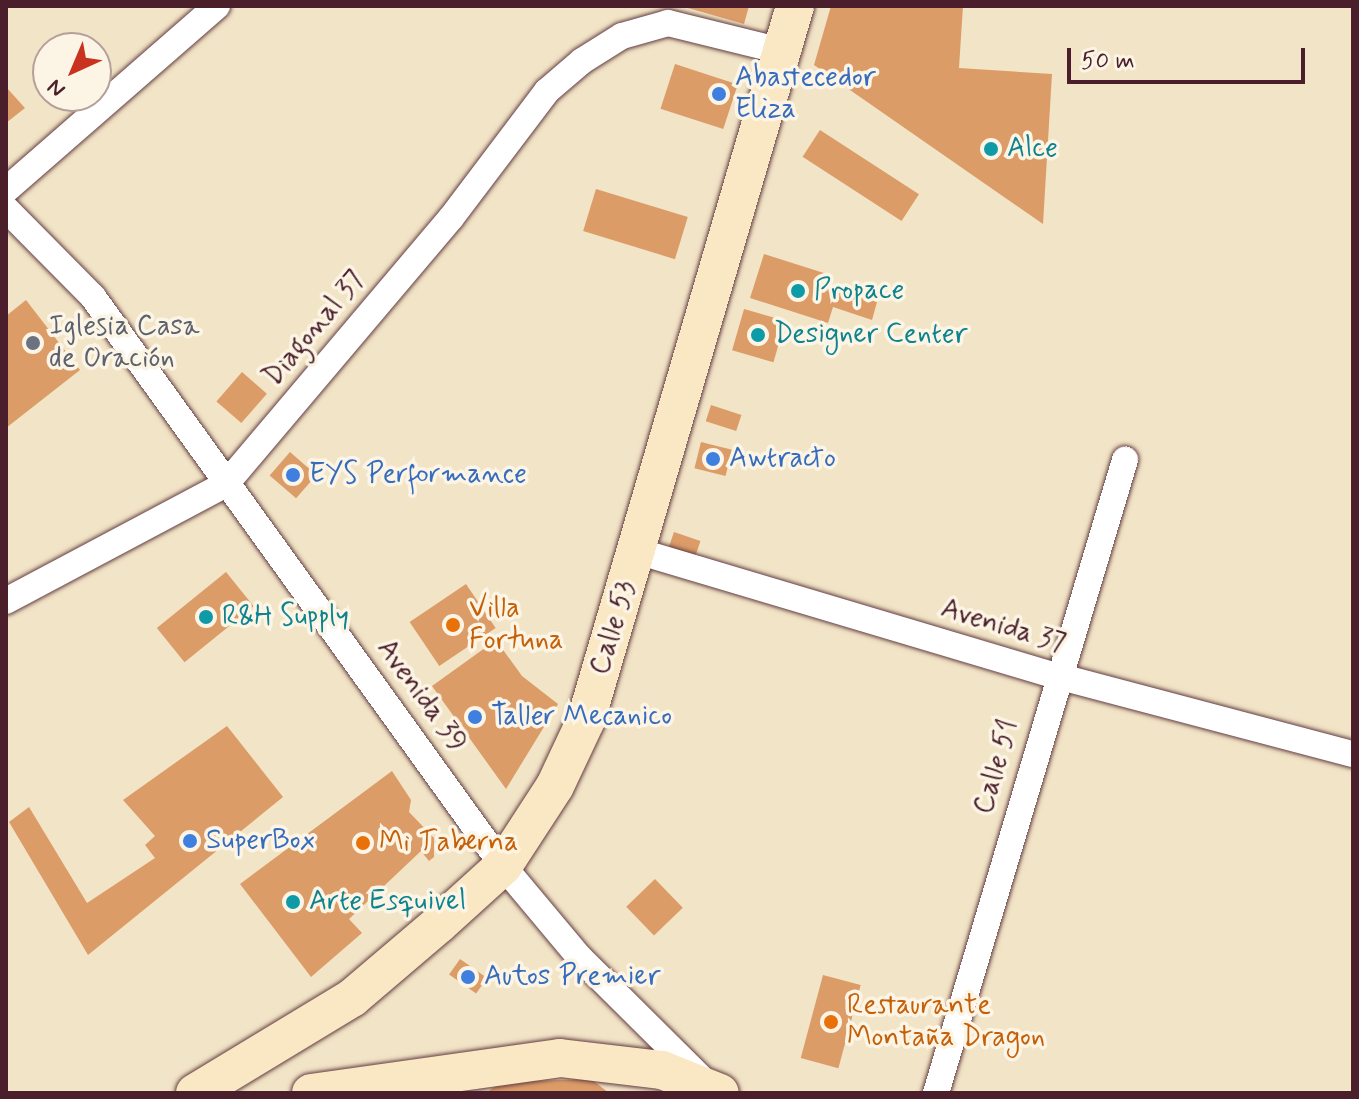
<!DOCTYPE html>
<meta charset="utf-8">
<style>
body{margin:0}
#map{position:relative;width:1359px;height:1099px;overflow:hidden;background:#f2e4c6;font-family:Mynerve,sans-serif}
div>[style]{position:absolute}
.building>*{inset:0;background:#dc9c68;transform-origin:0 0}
.roads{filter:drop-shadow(0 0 2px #633d42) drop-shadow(0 0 2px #633d42)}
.street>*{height:26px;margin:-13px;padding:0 13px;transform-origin:13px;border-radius:13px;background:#fff}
.secondary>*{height:38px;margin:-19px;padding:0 19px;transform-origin:19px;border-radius:19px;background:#fae7c3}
.dots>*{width:22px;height:22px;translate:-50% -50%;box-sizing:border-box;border:4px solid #fcf5e5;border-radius:50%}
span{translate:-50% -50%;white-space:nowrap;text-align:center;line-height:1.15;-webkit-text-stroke:7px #fcf5e5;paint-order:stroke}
.shop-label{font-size:28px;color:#366cbe}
.left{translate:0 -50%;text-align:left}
.culture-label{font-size:28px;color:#0d838f}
.worship-label{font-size:28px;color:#5b616d}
.street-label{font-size:28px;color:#4a1f2b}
.food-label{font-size:28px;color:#c56008}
.frame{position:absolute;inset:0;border:8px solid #4a1f2b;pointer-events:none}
.north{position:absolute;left:32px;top:32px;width:80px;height:80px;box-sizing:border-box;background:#fcf5e5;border:2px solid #b59f9b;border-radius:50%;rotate:224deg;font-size:22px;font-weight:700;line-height:32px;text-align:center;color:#4a1f2b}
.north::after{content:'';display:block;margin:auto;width:28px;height:36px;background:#c8321e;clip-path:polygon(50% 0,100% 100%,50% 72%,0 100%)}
.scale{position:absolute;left:1067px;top:48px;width:238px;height:36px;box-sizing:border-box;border:4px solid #4a1f2b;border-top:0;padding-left:10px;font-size:24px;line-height:28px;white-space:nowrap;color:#4a1f2b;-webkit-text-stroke:6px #fcf5e5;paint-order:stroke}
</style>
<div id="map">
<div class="building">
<i style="clip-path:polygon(681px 6px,749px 6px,744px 24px)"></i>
<i style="clip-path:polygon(831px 6px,963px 6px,959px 68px,1052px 74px,1043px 224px,814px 65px)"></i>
<i style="left:675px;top:64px;width:66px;height:47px;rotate:18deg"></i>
<i style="clip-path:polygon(6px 87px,25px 108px,6px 123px)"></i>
<i style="left:820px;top:130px;width:118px;height:32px;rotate:33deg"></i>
<i style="left:596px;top:189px;width:96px;height:44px;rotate:17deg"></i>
<i style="clip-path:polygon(764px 254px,827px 274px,824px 285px,877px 302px,872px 320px,833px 307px,828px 323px,750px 298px)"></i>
<i style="clip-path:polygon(26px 300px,80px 370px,6px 428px,6px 316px)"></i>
<i style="left:744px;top:309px;width:43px;height:43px;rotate:16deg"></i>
<i style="left:242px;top:372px;width:33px;height:39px;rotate:41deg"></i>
<i style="left:711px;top:405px;width:32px;height:17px;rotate:18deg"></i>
<i style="left:701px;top:442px;width:32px;height:27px;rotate:14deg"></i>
<i style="left:290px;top:452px;width:35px;height:31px;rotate:41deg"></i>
<i style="left:674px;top:532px;width:28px;height:18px;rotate:19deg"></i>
<i style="left:226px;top:572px;width:44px;height:89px;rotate:51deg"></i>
<i style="left:466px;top:584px;width:53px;height:68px;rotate:56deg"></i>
<i style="clip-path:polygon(496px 640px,522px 676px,558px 704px,506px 789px,432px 686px)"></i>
<i style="clip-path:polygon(227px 726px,283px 797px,88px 955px,9px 822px,29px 807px,87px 903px,155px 858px,145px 845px,155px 836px,123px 800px)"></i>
<i style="clip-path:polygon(392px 771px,411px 800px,409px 812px,434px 838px,434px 857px,429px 861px,421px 851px,349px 919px,362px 933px,311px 977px,240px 884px)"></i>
<i style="left:655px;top:879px;width:40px;height:40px;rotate:46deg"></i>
<i style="left:460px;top:959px;width:33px;height:19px;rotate:35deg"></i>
<i style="left:823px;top:975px;width:39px;height:86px;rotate:15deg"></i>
<i style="clip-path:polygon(591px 1079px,609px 1093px,486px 1093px,501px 1082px)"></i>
</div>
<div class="roads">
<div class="street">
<i style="left:6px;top:190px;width:280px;rotate:-41.1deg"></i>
<i style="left:6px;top:209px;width:124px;rotate:45.3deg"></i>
<i style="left:93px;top:297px;width:701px;rotate:54.22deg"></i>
<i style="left:503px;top:866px;width:120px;rotate:50.1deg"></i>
<i style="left:580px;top:958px;width:173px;rotate:44.8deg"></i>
<i style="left:637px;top:551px;width:438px;rotate:16.6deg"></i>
<i style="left:1057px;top:676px;width:306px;rotate:14.8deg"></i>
<i style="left:6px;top:601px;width:249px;rotate:-28deg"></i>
<i style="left:226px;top:484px;width:348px;rotate:-49.8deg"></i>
<i style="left:451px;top:218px;width:159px;rotate:-52.9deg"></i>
<i style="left:547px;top:91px;width:46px;rotate:-40.6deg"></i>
<i style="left:582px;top:61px;width:47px;rotate:-32deg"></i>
<i style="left:622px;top:36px;width:48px;rotate:-15.8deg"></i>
<i style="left:668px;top:23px;width:117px;rotate:13.8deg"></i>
<i style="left:936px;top:1093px;width:661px;rotate:-73.38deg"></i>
</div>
<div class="secondary">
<i style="left:195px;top:1093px;width:184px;rotate:-31.2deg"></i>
<i style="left:352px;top:998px;width:114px;rotate:-40.4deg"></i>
<i style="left:439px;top:924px;width:86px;rotate:-42.2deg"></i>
<i style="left:503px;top:866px;width:95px;rotate:-57deg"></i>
<i style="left:555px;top:786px;width:73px;rotate:-64.8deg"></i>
<i style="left:586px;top:720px;width:744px;rotate:-73.68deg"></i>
<i style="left:311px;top:1093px;width:251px;rotate:-8deg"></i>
<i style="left:560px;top:1058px;width:103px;rotate:6.7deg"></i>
<i style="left:662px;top:1070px;width:62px;rotate:21.6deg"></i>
</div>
</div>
<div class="dots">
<i style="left:719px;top:94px;background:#3f7fe0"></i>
<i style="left:991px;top:149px;background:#0f9aa8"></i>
<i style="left:798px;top:291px;background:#0f9aa8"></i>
<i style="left:758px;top:335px;background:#0f9aa8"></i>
<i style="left:33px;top:343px;background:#6b7280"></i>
<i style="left:713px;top:459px;background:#3f7fe0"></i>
<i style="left:293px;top:475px;background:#3f7fe0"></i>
<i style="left:206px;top:617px;background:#0f9aa8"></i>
<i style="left:453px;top:625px;background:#e8710a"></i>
<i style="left:475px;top:717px;background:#3f7fe0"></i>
<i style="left:190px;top:841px;background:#3f7fe0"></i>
<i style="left:363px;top:843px;background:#e8710a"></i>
<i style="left:293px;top:902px;background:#0f9aa8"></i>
<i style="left:468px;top:977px;background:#3f7fe0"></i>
<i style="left:831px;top:1022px;background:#e8710a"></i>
</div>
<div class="shop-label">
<span class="left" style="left:735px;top:94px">Abastecedor<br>Eliza</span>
<span class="left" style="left:729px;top:459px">Awtracto</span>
<span class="left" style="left:309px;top:475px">EYS Performance</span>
<span class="left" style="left:491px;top:717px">Taller Mecanico</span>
<span class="left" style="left:206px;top:841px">SuperBox</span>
<span class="left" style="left:484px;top:977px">Autos Premier</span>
</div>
<div class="culture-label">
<span class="left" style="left:1007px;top:149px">Alce</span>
<span class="left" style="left:814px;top:291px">Propace</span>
<span class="left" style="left:774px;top:335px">Designer Center</span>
<span class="left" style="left:222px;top:617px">R&amp;H Supply</span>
<span class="left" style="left:309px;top:902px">Arte Esquivel</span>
</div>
<div class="worship-label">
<span class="left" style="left:49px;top:343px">Iglesia Casa<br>de Oración</span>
</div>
<div class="street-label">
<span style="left:315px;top:329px;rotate:-50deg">Diagonal 37</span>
<span style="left:1003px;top:627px;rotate:17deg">Avenida 37</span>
<span style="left:614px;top:628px;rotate:-73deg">Calle 53</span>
<span style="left:421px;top:696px;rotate:54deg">Avenida 39</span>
<span style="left:997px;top:767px;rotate:-74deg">Calle 51</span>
</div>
<div class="food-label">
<span class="left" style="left:469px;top:625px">Villa<br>Fortuna</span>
<span class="left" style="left:379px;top:843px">Mi Taberna</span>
<span class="left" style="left:847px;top:1022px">Restaurante<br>Montaña Dragon</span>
</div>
<div class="frame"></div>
<div class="north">N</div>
<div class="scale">50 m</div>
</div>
